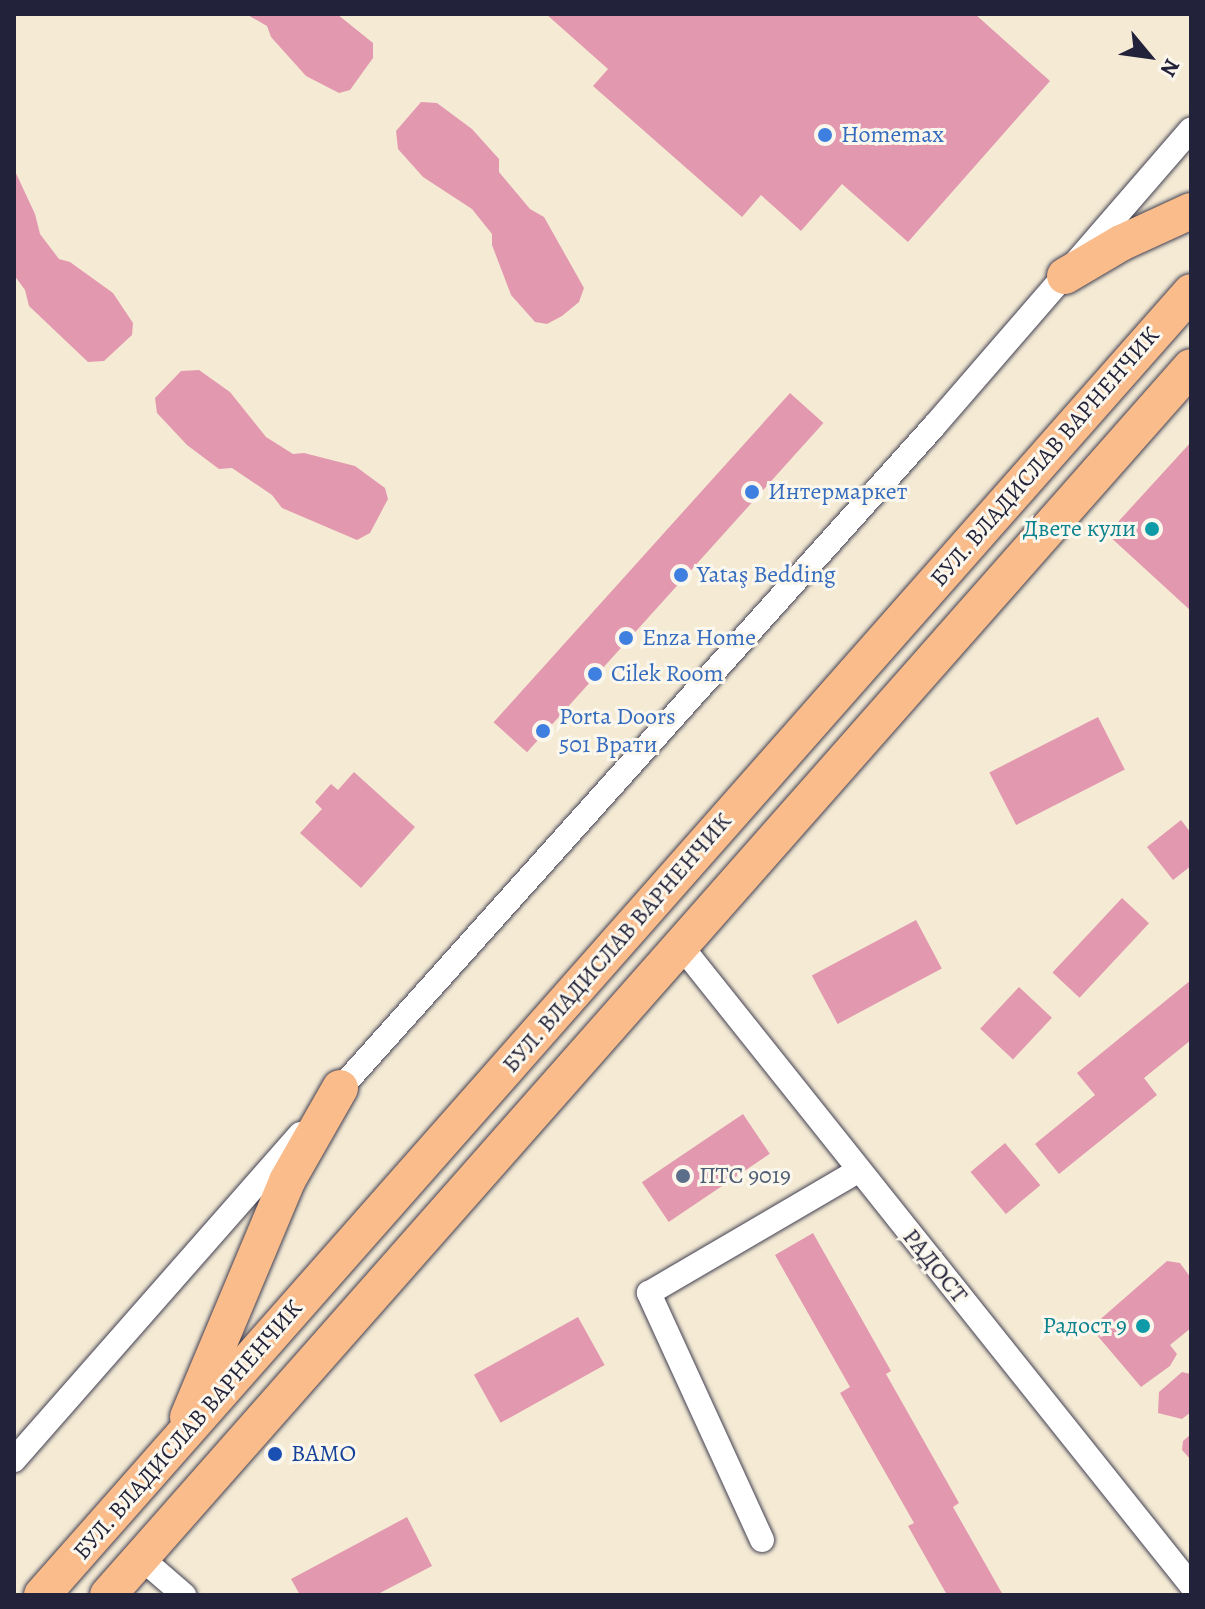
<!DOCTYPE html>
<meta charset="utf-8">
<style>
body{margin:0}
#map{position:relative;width:1205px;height:1609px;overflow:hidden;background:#f5ebd5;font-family:Alegreya,serif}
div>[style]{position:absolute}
.building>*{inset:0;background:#e299af;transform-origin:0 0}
.roads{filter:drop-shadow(0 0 2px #424052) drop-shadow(0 0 2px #424052)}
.street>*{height:24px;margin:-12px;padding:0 12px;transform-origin:12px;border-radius:12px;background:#fff}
.primary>*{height:36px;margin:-18px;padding:0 18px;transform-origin:18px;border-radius:18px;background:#fabc8b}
.dots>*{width:22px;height:22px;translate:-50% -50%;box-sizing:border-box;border:4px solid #fbf7ec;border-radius:50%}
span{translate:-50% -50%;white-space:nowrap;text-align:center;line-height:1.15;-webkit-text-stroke:6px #fbf7ec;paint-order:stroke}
.shop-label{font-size:24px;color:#366cbe}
.left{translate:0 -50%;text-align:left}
.street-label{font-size:24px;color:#22223b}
.culture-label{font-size:24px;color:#0d838f}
.right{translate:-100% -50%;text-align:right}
.service-label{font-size:24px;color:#4e5e75}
.transit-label{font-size:24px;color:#164399}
.frame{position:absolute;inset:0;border:16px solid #22223b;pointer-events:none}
.north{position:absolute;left:1109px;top:16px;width:80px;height:80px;-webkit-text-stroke:6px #fbf7ec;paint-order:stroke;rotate:119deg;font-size:22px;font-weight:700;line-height:32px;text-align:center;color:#22223b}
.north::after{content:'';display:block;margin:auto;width:28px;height:36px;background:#22223b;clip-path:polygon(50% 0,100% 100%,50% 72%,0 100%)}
</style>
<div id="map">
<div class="building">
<i style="clip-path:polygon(246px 14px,337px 14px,373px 43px,373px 58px,350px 90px,339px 93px,306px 76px,271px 37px,267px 26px)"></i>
<i style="clip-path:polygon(546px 14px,975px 14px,1050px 81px,908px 242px,842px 184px,801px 231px,761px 195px,742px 217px,593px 86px,608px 69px)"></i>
<i style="clip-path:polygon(421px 102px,437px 103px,472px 129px,499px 159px,499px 172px,530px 209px,544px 217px,584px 288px,579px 302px,562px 316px,547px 324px,535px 322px,511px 295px,492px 245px,492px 234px,472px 209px,423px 177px,398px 149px,396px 131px)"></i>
<i style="clip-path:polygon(14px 169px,35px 214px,40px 234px,59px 259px,70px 262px,113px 293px,133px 323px,132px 335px,104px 361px,88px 362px,29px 306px,25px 290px,14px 275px)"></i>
<i style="clip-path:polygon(199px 370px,230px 392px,266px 437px,293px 454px,304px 453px,355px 466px,385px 488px,388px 499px,370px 533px,357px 540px,282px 508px,272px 495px,232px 468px,219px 469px,187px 445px,157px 413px,155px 398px,181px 371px)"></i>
<i style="left:790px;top:393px;width:45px;height:443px;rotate:42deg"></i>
<i style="clip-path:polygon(1191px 442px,1191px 611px,1107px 534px)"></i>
<i style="left:1098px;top:717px;width:59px;height:122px;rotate:63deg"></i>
<i style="clip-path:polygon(354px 772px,415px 827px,361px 888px,300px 833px,322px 809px,315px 802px,331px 784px,338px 790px)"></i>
<i style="clip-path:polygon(1181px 820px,1191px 833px,1191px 866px,1173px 880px,1147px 847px)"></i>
<i style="left:1122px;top:898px;width:37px;height:102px;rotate:43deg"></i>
<i style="left:916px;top:920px;width:55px;height:118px;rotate:62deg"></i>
<i style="clip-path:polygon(1191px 980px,1191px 1040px,1144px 1078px,1157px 1095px,1059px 1174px,1035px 1144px,1095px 1095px,1077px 1073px)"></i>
<i style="left:1019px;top:987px;width:45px;height:57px;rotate:43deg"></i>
<i style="left:743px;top:1114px;width:48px;height:122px;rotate:56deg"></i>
<i style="left:1005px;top:1143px;width:55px;height:45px;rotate:50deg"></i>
<i style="clip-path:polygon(813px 1233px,891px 1371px,886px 1374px,959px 1503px,953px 1507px,1003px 1595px,947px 1595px,908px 1526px,914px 1523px,840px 1393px,850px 1387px,775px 1255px)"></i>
<i style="clip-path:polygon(1167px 1261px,1180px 1263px,1191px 1278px,1191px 1328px,1170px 1345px,1177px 1354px,1170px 1366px,1141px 1387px,1096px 1334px,1096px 1323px)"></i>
<i style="left:578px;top:1317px;width:55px;height:119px;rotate:61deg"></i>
<i style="clip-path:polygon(1182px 1372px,1191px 1374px,1191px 1412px,1182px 1419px,1158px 1413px,1159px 1392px)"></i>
<i style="clip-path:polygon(1191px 1434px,1191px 1460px,1182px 1450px,1183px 1441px)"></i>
<i style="clip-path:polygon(407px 1517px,432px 1566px,376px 1595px,300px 1595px,291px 1579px)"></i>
</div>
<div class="roads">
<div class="street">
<i style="left:681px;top:946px;width:818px;rotate:51.41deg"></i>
<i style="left:330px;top:1100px;width:906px;rotate:-48.13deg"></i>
<i style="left:935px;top:425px;width:391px;rotate:-49.1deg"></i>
<i style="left:14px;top:1460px;width:434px;rotate:-48.7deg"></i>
<i style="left:762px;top:1540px;width:272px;rotate:-114.6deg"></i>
<i style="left:649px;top:1293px;width:242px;rotate:-30.3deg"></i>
<i style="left:141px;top:1558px;width:57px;rotate:40.7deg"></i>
</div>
<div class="primary">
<i style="left:1065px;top:276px;width:65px;rotate:-30.5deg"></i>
<i style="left:1121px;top:243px;width:77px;rotate:-24.6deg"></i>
<i style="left:188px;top:1417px;width:256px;rotate:-67.2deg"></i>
<i style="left:287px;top:1181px;width:107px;rotate:-60.3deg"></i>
<i style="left:42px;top:1595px;width:1737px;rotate:-48.59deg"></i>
<i style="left:108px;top:1595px;width:1637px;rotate:-48.59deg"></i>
</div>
</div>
<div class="dots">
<i style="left:825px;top:135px;background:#3f7fe0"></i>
<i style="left:752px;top:492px;background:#3f7fe0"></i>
<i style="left:1152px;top:529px;background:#0f9aa8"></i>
<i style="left:681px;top:575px;background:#3f7fe0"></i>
<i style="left:626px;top:638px;background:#3f7fe0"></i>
<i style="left:595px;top:674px;background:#3f7fe0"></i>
<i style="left:543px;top:731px;background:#3f7fe0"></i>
<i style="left:683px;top:1176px;background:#5c6f8a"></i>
<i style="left:1143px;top:1326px;background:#0f9aa8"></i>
<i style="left:275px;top:1454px;background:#1a4fb4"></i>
</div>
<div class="shop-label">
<span class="left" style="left:841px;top:135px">Homemax</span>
<span class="left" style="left:768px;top:492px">Интермаркет</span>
<span class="left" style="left:697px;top:575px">Yataş Bedding</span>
<span class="left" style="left:642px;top:638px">Enza Home</span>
<span class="left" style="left:611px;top:674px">Cilek Room</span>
<span class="left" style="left:559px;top:731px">Porta Doors<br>501 Врати</span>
</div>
<div class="street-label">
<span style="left:1045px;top:457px;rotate:-49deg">БУЛ. ВЛАДИСЛАВ ВАРНЕНЧИК</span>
<span style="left:617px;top:943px;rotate:-49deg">БУЛ. ВЛАДИСЛАВ ВАРНЕНЧИК</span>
<span style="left:935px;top:1266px;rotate:51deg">РАДОСТ</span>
<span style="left:188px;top:1430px;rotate:-49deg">БУЛ. ВЛАДИСЛАВ ВАРНЕНЧИК</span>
</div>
<div class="culture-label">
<span class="right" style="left:1136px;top:529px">Двете кули</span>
<span class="right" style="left:1127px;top:1326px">Радост 9</span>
</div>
<div class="service-label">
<span class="left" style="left:699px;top:1176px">ПТС 9019</span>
</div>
<div class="transit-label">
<span class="left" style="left:291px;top:1454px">ВАМО</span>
</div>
<div class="frame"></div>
<div class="north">N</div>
</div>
